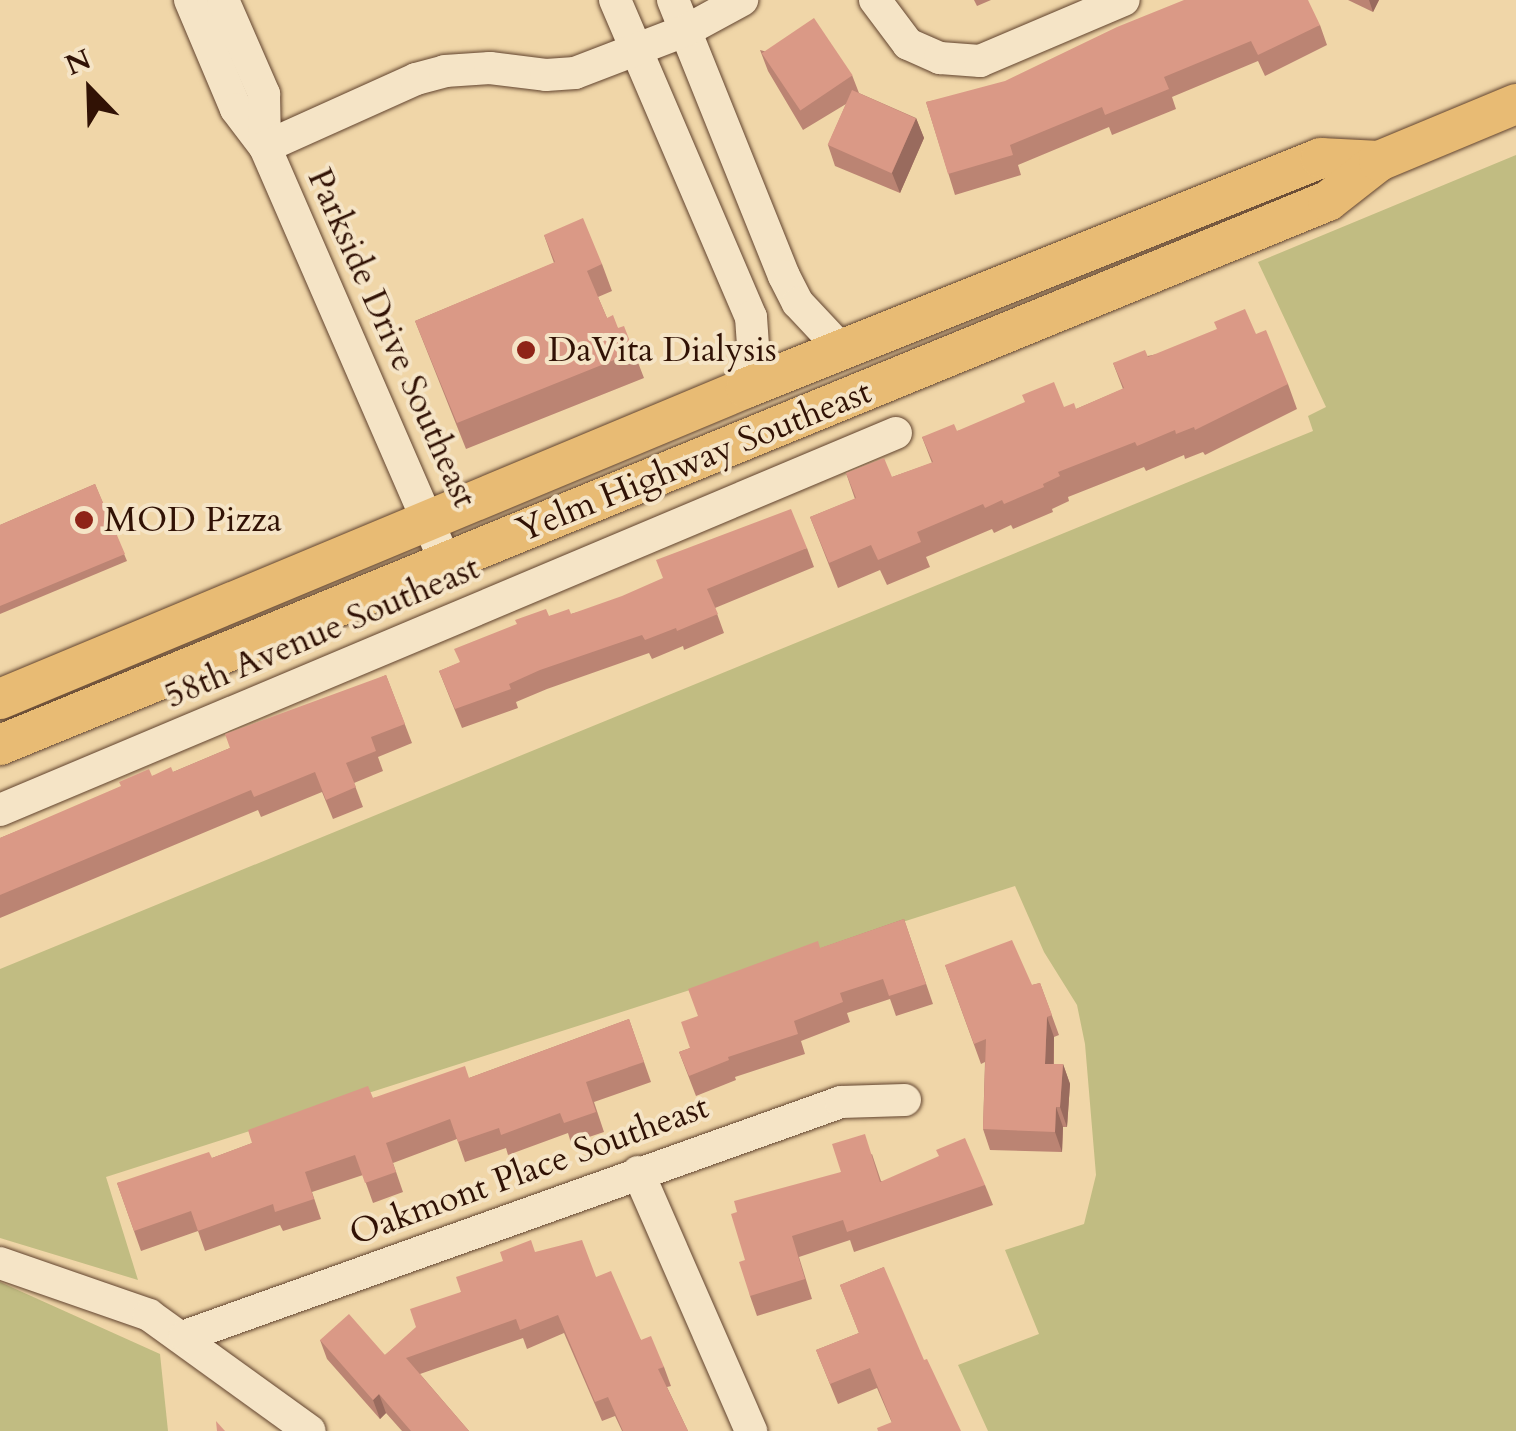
<!DOCTYPE html>
<style>
body{margin:0}
#map{position:relative;width:1516px;height:1431px;overflow:hidden;background:#f0d6a8;font-family:Cardo,serif}
div>[style]{position:absolute}
.green>*{inset:0;background:#c1bc82}
.roads{filter:drop-shadow(0 0 2px #61432e) drop-shadow(0 0 2px #61432e)}
.minor>*{height:32px;margin:-16px;padding:0 16px;transform-origin:16px;border-radius:16px;background:#f5e4c6}
.major>*{height:40px;margin:-20px;padding:0 20px;transform-origin:20px;border-radius:20px;background:#e8bb74}
.wall>*{inset:0;background:#bb8473}
.shaded-wall>*{inset:0;background:#996b5e}
.building>*{inset:0;background:#da9986;transform-origin:0 0}
.dots>*{width:28px;height:28px;translate:-50% -50%;box-sizing:border-box;border:5px solid #f5e4c6;border-radius:50%}
span{translate:-50% -50%;white-space:nowrap;text-align:center;line-height:1.15;-webkit-text-stroke:8px #f5e4c6;paint-order:stroke}
.street-label{font-size:35px;color:#311205}
.poi-label{font-size:35px;color:#311205}
.left{translate:0 -50%;text-align:left}
.north{position:absolute;left:40px;top:40px;width:100px;height:100px;-webkit-text-stroke:8px #f5e4c6;paint-order:stroke;rotate:337deg;font-size:28px;font-weight:700;line-height:40px;text-align:center;color:#311205}
.north::after{content:'';display:block;margin:auto;width:35px;height:45px;background:#311205;clip-path:polygon(50% 0,100% 100%,50% 72%,0 100%)}
</style>
<div id="map">
<div class="green">
<i style="clip-path:polygon(1516px 155px,1516px 1431px,988px 1431px,958px 1365px,1039px 1334px,1005px 1250px,1084px 1224px,1096px 1175px,1085px 1044px,1077px 1005px,1044px 952px,1015px 886px,106px 1177px,138px 1280px,0 1238px,0 969px,1313px 431px,1308px 416px,1326px 407px,1258px 262px)"></i>
<i style="clip-path:polygon(0 1282px,160px 1354px,168px 1431px,0 1431px)"></i>
</div>
<div class="roads">
<div class="minor">
<i style="left:190px;top:0;width:118px;rotate:67.1deg"></i>
<i style="left:236px;top:109px;width:48px;rotate:52.7deg"></i>
<i style="left:265px;top:147px;width:451px;rotate:66.5deg"></i>
<i style="left:223px;top:0;width:103px;rotate:66.4deg"></i>
<i style="left:264px;top:94px;width:53px;rotate:88.9deg"></i>
<i style="left:615px;top:0;width:345px;rotate:66.8deg"></i>
<i style="left:751px;top:317px;width:29px;rotate:86deg"></i>
<i style="left:753px;top:346px;width:43px;rotate:99.5deg"></i>
<i style="left:673px;top:0;width:297px;rotate:68.1deg"></i>
<i style="left:784px;top:276px;width:30px;rotate:63deg"></i>
<i style="left:798px;top:303px;width:63px;rotate:46.9deg"></i>
<i style="left:875px;top:0;width:55px;rotate:53.1deg"></i>
<i style="left:908px;top:44px;width:35px;rotate:24deg"></i>
<i style="left:940px;top:58px;width:40px;rotate:4.3deg"></i>
<i style="left:980px;top:61px;width:156px;rotate:-23deg"></i>
<i style="left:265px;top:147px;width:166px;rotate:-24.2deg"></i>
<i style="left:416px;top:79px;width:30px;rotate:-15deg"></i>
<i style="left:445px;top:71px;width:45px;rotate:-3.8deg"></i>
<i style="left:490px;top:68px;width:56px;rotate:7.1deg"></i>
<i style="left:546px;top:75px;width:29px;rotate:-4deg"></i>
<i style="left:575px;top:73px;width:120px;rotate:-21deg"></i>
<i style="left:687px;top:30px;width:63px;rotate:-28.6deg"></i>
<i style="left:0;top:810px;width:972px;rotate:-22.82deg"></i>
<i style="left:638px;top:1172px;width:283px;rotate:66.4deg"></i>
<i style="left:0;top:1263px;width:158px;rotate:19.2deg"></i>
<i style="left:149px;top:1315px;width:198px;rotate:35.8deg"></i>
<i style="left:185px;top:1336px;width:696px;rotate:-19.63deg"></i>
<i style="left:841px;top:1102px;width:64px;rotate:-1.8deg"></i>
</div>
<div class="major">
<i style="left:0;top:699px;width:808px;rotate:-22.63deg"></i>
<i style="left:746px;top:388px;width:619px;rotate:-21.8deg"></i>
<i style="left:1321px;top:158px;width:58px;rotate:3deg"></i>
<i style="left:0;top:745px;width:1435px;rotate:-22.28deg"></i>
<i style="left:1328px;top:201px;width:65px;rotate:-38.1deg"></i>
<i style="left:1379px;top:161px;width:148px;rotate:-22.6deg"></i>
</div>
</div>
<div class="wall">
<i style="clip-path:polygon(974px 0,991px 0,977px 6px)"></i>
<i style="clip-path:polygon(1348px 0,1379px 0,1373px 12px)"></i>
<i style="clip-path:polygon(1320px 25px,1327px 45px,1265px 76px,1258px 61px,1172px 97px,1176px 109px,1112px 135px,1109px 127px,1018px 165px,1021px 175px,955px 195px,926px 102px)"></i>
<i style="clip-path:polygon(760px 50px,852px 75px,859px 93px,916px 118px,924px 138px,900px 193px,835px 166px,828px 145px,846px 104px,803px 130px,768px 71px)"></i>
<i style="clip-path:polygon(544px 235px,602px 264px,612px 291px,598px 297px,607px 318px,618px 328px,634px 352px,644px 378px,466px 449px,415px 321px,554px 263px)"></i>
<i style="clip-path:polygon(1256px 334px,1288px 384px,1297px 409px,1205px 455px,1203px 452px,1185px 459px,1184px 455px,1146px 471px,1144px 467px,1068px 497px,1069px 501px,1052px 509px,1053px 512px,1013px 529px,1011px 525px,994px 533px,992px 529px,926px 557px,930px 567px,887px 585px,880px 570px,838px 588px,810px 517px,855px 499px,846px 473px,892px 477px,932px 463px,922px 437px,957px 431px,1064px 407px,1076px 409px,1123px 389px,1113px 363px)"></i>
<i style="clip-path:polygon(95px 484px,127px 561px,0 614px,0 525px)"></i>
<i style="clip-path:polygon(807px 548px,814px 567px,715px 608px,724px 633px,684px 650px,683px 646px,652px 659px,649px 653px,547px 689px,516px 702px,518px 708px,462px 728px,439px 671px,459px 663px,549px 616px,571px 614px)"></i>
<i style="clip-path:polygon(386px 675px,412px 743px,378px 757px,383px 771px,354px 783px,363px 807px,333px 819px,322px 792px,261px 817px,258px 810px,0 918px,0 838px,152px 776px,173px 772px,230px 748px)"></i>
<i style="clip-path:polygon(904px 919px,933px 1004px,896px 1016px,890px 999px,847px 1013px,850px 1022px,801px 1041px,805px 1054px,735px 1077px,736px 1080px,696px 1096px,679px 1052px,690px 1048px,698px 1016px,821px 948px)"></i>
<i style="clip-path:polygon(945px 965px,1032px 985px,1040px 983px,1059px 1035px,1054px 1037px,1054px 1064px,1063px 1064px,1070px 1084px,1067px 1127px,1063px 1127px,1062px 1152px,990px 1150px,983px 1129px,985px 1062px,981px 1064px)"></i>
<i style="clip-path:polygon(629px 1019px,651px 1082px,594px 1102px,604px 1132px,571px 1143px,568px 1133px,508px 1155px,506px 1148px,465px 1162px,457px 1139px,393px 1163px,403px 1192px,373px 1203px,363px 1175px,312px 1192px,321px 1219px,283px 1231px,280px 1225px,205px 1251px,198px 1231px,141px 1251px,117px 1183px,212px 1158px,373px 1098px,469px 1078px)"></i>
<i style="clip-path:polygon(872px 1154px,881px 1181px,985px 1185px,993px 1205px,854px 1252px,850px 1240px,799px 1257px,812px 1299px,757px 1316px,750px 1296px,745px 1260px,841px 1172px)"></i>
<i style="clip-path:polygon(535px 1252px,596px 1277px,641px 1340px,664px 1367px,671px 1386px,667px 1387px,688px 1431px,622px 1431px,615px 1416px,602px 1421px,564px 1333px,527px 1349px,523px 1338px,420px 1374px,469px 1431px,402px 1431px,386px 1413px,380px 1419px,327px 1359px,320px 1340px,385px 1355px,461px 1292px)"></i>
<i style="clip-path:polygon(884px 1267px,892px 1423px,877px 1388px,838px 1404px,816px 1350px,859px 1333px,840px 1285px)"></i>
</div>
<div class="shaded-wall">
<i style="clip-path:polygon(1369px 0,1379px 0,1373px 12px)"></i>
<i style="clip-path:polygon(916px 118px,924px 138px,900px 193px,892px 173px)"></i>
<i style="clip-path:polygon(1047px 1017px,1054px 1037px,1053px 1084px,1045px 1064px)"></i>
<i style="clip-path:polygon(1063px 1064px,1070px 1084px,1067px 1127px,1060px 1107px)"></i>
<i style="clip-path:polygon(1056px 1107px,1063px 1127px,1062px 1152px,1055px 1132px)"></i>
<i style="clip-path:polygon(379px 1394px,386px 1413px,380px 1419px,373px 1400px)"></i>
</div>
<div class="building">
<i style="clip-path:polygon(1184px 0,1308px 0,1320px 25px,1258px 55px,1251px 41px,1164px 77px,1169px 89px,1105px 115px,1102px 107px,1010px 145px,1013px 155px,948px 174px,926px 102px,1005px 81px,1117px 27px)"></i>
<i style="left:814px;top:18px;width:69px;height:63px;rotate:56deg"></i>
<i style="left:852px;top:90px;width:70px;height:60px;rotate:24deg"></i>
<i style="clip-path:polygon(583px 218px,602px 264px,587px 271px,607px 318px,613px 315px,618px 328px,624px 326px,634px 352px,457px 423px,415px 321px,555px 262px,544px 235px)"></i>
<i style="clip-path:polygon(1245px 309px,1256px 334px,1266px 330px,1288px 384px,1195px 430px,1194px 427px,1176px 434px,1175px 430px,1137px 446px,1135px 442px,1058px 472px,1060px 476px,1043px 484px,1044px 487px,1004px 504px,1002px 500px,985px 508px,983px 504px,917px 532px,921px 542px,878px 560px,871px 545px,829px 563px,810px 517px,856px 498px,846px 473px,884px 458px,892px 477px,933px 462px,922px 437px,954px 424px,957px 431px,1025px 402px,1022px 395px,1054px 382px,1064px 407px,1074px 403px,1076px 409px,1124px 388px,1113px 363px,1145px 350px,1148px 357px,1175px 346px,1217px 329px,1214px 322px)"></i>
<i style="clip-path:polygon(95px 484px,125px 554px,0 606px,0 525px)"></i>
<i style="clip-path:polygon(791px 509px,807px 548px,707px 589px,718px 614px,677px 631px,676px 628px,645px 640px,642px 635px,540px 670px,509px 684px,511px 689px,455px 709px,439px 671px,460px 662px,454px 649px,517px 624px,515px 620px,546px 609px,549px 616px,569px 609px,571px 614px,622px 596px,663px 578px,656px 560px)"></i>
<i style="clip-path:polygon(386px 675px,405px 724px,371px 737px,376px 751px,346px 763px,356px 787px,326px 800px,315px 772px,254px 797px,251px 790px,0 895px,0 838px,121px 786px,119px 782px,149px 769px,152px 776px,171px 767px,173px 772px,230px 748px,225px 734px)"></i>
<i style="clip-path:polygon(904px 919px,926px 984px,889px 996px,883px 979px,840px 993px,843px 1002px,794px 1021px,798px 1034px,728px 1057px,729px 1060px,689px 1076px,679px 1052px,690px 1048px,681px 1022px,698px 1016px,688px 989px,818px 941px,820px 948px)"></i>
<i style="clip-path:polygon(1012px 940px,1032px 985px,1040px 983px,1052px 1015px,1047px 1017px,1045px 1064px,1063px 1064px,1060px 1107px,1056px 1107px,1055px 1132px,983px 1129px,986px 1039px,974px 1044px,945px 965px)"></i>
<i style="clip-path:polygon(629px 1019px,644px 1062px,586px 1082px,596px 1112px,564px 1123px,560px 1113px,501px 1135px,499px 1128px,458px 1142px,450px 1119px,386px 1143px,396px 1172px,365px 1183px,355px 1155px,305px 1172px,314px 1199px,275px 1212px,273px 1204px,198px 1231px,191px 1211px,134px 1231px,117px 1183px,209px 1152px,212px 1158px,252px 1143px,248px 1130px,368px 1086px,373px 1098px,465px 1066px,469px 1078px)"></i>
<i style="clip-path:polygon(865px 1134px,880px 1182px,939px 1156px,936px 1150px,965px 1138px,985px 1185px,847px 1232px,843px 1220px,792px 1236px,805px 1279px,750px 1296px,739px 1262px,745px 1260px,731px 1214px,737px 1212px,734px 1201px,841px 1172px,832px 1144px)"></i>
<i style="clip-path:polygon(531px 1240px,535px 1252px,582px 1240px,596px 1277px,611px 1271px,641px 1340px,651px 1336px,664px 1367px,658px 1369px,688px 1431px,623px 1431px,608px 1397px,595px 1402px,558px 1315px,520px 1330px,516px 1319px,406px 1358px,469px 1431px,411px 1431px,379px 1394px,373px 1400px,320px 1340px,349px 1314px,385px 1355px,416px 1327px,410px 1309px,461px 1292px,456px 1277px,503px 1261px,500px 1252px)"></i>
<i style="clip-path:polygon(884px 1267px,924px 1360px,927px 1359px,961px 1431px,878px 1431px,877px 1428px,892px 1422px,870px 1368px,830px 1384px,816px 1350px,859px 1333px,840px 1285px)"></i>
<i style="clip-path:polygon(216px 1421px,225px 1431px,217px 1431px)"></i>
</div>
<div class="dots">
<i style="left:526px;top:350px;background:#8f2418"></i>
<i style="left:84px;top:520px;background:#8f2418"></i>
</div>
<div class="street-label">
<span style="left:392px;top:338px;rotate:66deg">Parkside Drive Southeast</span>
<span style="left:694px;top:461px;rotate:-22deg">Yelm Highway Southeast</span>
<span style="left:322px;top:632px;rotate:-23deg">58th Avenue Southeast</span>
<span style="left:529px;top:1170px;rotate:-20deg">Oakmont Place Southeast</span>
</div>
<div class="poi-label">
<span class="left" style="left:548px;top:350px">DaVita Dialysis</span>
<span class="left" style="left:104px;top:520px">MOD Pizza</span>
</div>
<div class="north">N</div>
</div>
